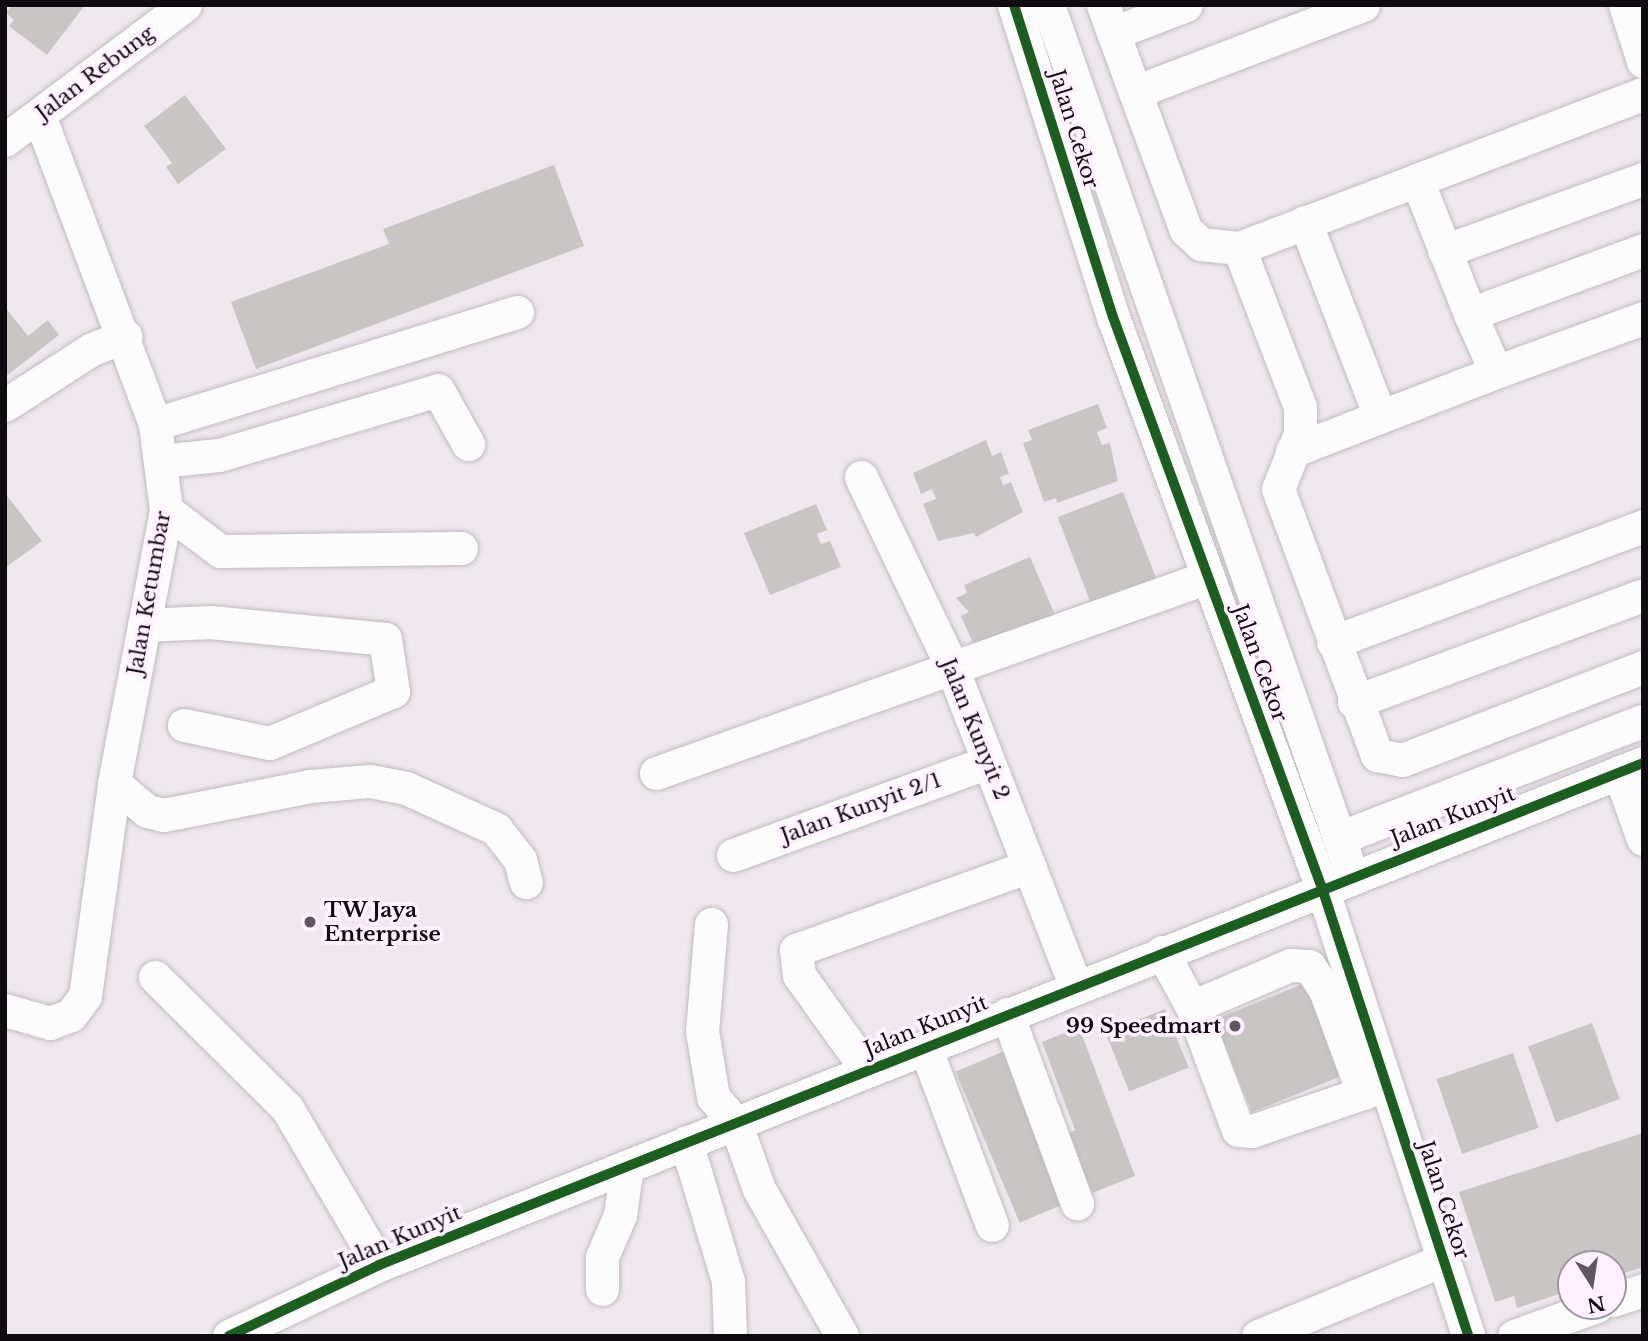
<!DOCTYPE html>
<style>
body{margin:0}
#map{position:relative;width:1648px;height:1341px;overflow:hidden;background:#eee8ee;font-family:"Libre Baskerville",serif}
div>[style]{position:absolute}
.building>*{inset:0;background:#cac5c5;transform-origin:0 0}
.roads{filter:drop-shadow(0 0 2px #c0bbc0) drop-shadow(0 0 2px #c0bbc0)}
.minor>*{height:33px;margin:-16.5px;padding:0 16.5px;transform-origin:16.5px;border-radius:16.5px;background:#fcfcfc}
.cycleway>*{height:10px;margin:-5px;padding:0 5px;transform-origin:5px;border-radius:5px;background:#1b5e20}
.dots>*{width:19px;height:19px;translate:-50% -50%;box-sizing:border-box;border:4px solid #fff1ff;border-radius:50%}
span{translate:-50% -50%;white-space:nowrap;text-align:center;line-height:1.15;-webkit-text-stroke:7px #fff1ff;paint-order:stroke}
.street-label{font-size:21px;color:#100b10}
.poi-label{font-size:21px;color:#100b10;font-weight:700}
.left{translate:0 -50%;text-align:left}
.right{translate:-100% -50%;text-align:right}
.frame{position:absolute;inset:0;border:7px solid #100b10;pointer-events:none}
.north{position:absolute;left:1557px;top:1250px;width:70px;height:70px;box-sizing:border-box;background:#fff1ff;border:2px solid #9f959f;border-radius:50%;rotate:168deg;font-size:19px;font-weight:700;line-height:28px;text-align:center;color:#100b10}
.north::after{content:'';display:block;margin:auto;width:24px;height:32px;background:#5e585e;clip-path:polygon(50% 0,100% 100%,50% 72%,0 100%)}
</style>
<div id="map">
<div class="building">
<i style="clip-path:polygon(12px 5px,85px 5px,47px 55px,9px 26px,14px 20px,6px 13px)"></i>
<i style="clip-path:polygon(185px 95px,226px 149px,178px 184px,166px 167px,172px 163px,144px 126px)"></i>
<i style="clip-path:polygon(554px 165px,584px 246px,256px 369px,231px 302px,389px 244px,383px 229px)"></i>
<i style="clip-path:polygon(5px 307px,28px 336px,48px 320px,59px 335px,5px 377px)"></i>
<i style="clip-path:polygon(1098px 404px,1107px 428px,1097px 432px,1102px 445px,1110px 443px,1118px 481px,1057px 503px,1056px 498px,1044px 502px,1023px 443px,1032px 440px,1028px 430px)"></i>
<i style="clip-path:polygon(986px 440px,992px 456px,1001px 452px,1009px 474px,1000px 477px,1003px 485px,1011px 482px,1023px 512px,976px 537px,974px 533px,938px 541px,923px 504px,936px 499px,932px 489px,921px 494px,913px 473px)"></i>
<i style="left:1123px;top:492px;width:95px;height:70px;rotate:69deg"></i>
<i style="clip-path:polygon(5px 493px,42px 541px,5px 568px)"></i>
<i style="clip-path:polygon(816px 504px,827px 530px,817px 534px,821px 544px,830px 541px,841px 567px,770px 595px,744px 533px)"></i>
<i style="clip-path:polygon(1030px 557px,1056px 617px,976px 650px,961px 616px,969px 612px,956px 598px,967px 593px,964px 585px)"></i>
<i style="left:1310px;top:981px;width:100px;height:103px;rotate:68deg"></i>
<i style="left:1165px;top:1009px;width:63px;height:64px;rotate:68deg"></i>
<i style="left:1592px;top:1023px;width:81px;height:68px;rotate:70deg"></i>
<i style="clip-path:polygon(1079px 1027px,1135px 1176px,1087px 1195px,1065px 1135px,1075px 1130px,1042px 1042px)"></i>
<i style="left:1009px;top:1049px;width:164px;height:58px;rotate:67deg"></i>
<i style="left:1513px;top:1053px;width:79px;height:81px;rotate:71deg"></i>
<i style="clip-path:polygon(1643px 1133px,1643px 1267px,1613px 1277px,1613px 1264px,1571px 1264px,1571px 1290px,1517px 1308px,1514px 1296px,1495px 1302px,1459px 1192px)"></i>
</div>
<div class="roads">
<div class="minor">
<i style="left:1014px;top:5px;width:327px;rotate:72.4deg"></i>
<i style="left:1113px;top:317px;width:608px;rotate:69.9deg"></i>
<i style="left:1322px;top:888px;width:471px;rotate:71.9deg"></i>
<i style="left:1048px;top:5px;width:922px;rotate:70.74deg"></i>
<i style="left:1103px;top:5px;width:240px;rotate:69.8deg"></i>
<i style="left:1186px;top:230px;width:21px;rotate:43deg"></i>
<i style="left:1201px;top:244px;width:38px;rotate:6deg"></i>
<i style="left:1239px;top:248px;width:432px;rotate:-20.9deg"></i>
<i style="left:1625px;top:5px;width:59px;rotate:72.2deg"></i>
<i style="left:1113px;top:33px;width:78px;rotate:-21deg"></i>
<i style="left:1135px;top:92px;width:244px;rotate:-20.9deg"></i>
<i style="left:5px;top:140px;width:225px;rotate:-36.9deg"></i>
<i style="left:1417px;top:180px;width:144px;rotate:68.4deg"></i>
<i style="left:1470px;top:314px;width:51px;rotate:65.9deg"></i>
<i style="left:1491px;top:361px;width:13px;rotate:42deg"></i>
<i style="left:1501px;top:370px;width:151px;rotate:-20.1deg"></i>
<i style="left:1305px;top:222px;width:208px;rotate:68.9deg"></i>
<i style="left:1239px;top:248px;width:170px;rotate:69deg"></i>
<i style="left:1300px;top:407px;width:27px;rotate:90deg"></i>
<i style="left:1300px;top:434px;width:59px;rotate:111.8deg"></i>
<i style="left:1278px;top:489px;width:284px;rotate:69.6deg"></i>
<i style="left:1377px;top:755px;width:25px;rotate:11deg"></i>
<i style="left:1402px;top:760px;width:258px;rotate:-21.1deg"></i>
<i style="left:1444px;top:251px;width:212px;rotate:-19.9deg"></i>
<i style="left:1470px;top:314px;width:184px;rotate:-20.3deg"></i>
<i style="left:5px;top:405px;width:103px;rotate:-32.8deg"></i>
<i style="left:92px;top:349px;width:36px;rotate:-21deg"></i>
<i style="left:155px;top:424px;width:379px;rotate:-17.2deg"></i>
<i style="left:1292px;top:451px;width:224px;rotate:-21.2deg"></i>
<i style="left:160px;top:461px;width:59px;rotate:-5.8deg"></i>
<i style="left:219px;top:455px;width:228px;rotate:-16.5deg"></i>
<i style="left:438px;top:390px;width:62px;rotate:60.9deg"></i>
<i style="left:861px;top:477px;width:208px;rotate:64.4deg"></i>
<i style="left:951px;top:665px;width:345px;rotate:68.8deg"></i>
<i style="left:166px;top:510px;width:68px;rotate:37.2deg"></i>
<i style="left:220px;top:551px;width:241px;rotate:-0.7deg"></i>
<i style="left:144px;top:625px;width:66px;rotate:-2.6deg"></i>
<i style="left:210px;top:622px;width:176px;rotate:5.5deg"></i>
<i style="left:385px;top:639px;width:53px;rotate:81.3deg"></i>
<i style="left:393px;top:691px;width:134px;rotate:157.2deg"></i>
<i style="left:269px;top:743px;width:87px;rotate:-168deg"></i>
<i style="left:1333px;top:642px;width:331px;rotate:-20.5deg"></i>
<i style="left:1354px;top:702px;width:308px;rotate:-20.3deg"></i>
<i style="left:1619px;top:772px;width:71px;rotate:70.3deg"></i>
<i style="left:656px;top:773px;width:586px;rotate:-19.55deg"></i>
<i style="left:114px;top:783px;width:43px;rotate:40.3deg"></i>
<i style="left:147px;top:811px;width:17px;rotate:13deg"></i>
<i style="left:164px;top:815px;width:149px;rotate:-11.2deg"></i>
<i style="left:310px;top:786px;width:60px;rotate:-4.8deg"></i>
<i style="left:370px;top:781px;width:37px;rotate:11deg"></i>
<i style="left:406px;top:788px;width:99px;rotate:24.5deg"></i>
<i style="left:496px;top:829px;width:39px;rotate:52deg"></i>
<i style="left:520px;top:860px;width:23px;rotate:75deg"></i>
<i style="left:1339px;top:838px;width:326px;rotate:-21.1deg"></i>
<i style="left:733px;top:855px;width:271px;rotate:-20deg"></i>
<i style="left:711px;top:924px;width:107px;rotate:94.8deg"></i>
<i style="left:702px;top:1031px;width:67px;rotate:80.5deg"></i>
<i style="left:713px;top:1097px;width:33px;rotate:49deg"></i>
<i style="left:735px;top:1122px;width:71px;rotate:70.3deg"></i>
<i style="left:759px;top:1189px;width:169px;rotate:60.5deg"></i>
<i style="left:1162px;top:952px;width:63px;rotate:61.4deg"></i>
<i style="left:1192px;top:1007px;width:131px;rotate:69.5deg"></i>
<i style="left:1238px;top:1130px;width:14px;rotate:4deg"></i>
<i style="left:1252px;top:1131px;width:142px;rotate:-18.9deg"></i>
<i style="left:155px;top:977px;width:186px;rotate:44.8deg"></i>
<i style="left:287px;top:1108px;width:182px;rotate:59.6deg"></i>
<i style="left:1192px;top:1007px;width:107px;rotate:-23.2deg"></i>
<i style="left:1290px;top:965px;width:19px;rotate:3deg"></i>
<i style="left:1309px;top:966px;width:29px;rotate:56deg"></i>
<i style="left:1325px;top:990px;width:110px;rotate:69.7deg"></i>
<i style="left:5px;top:1010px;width:47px;rotate:16.1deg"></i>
<i style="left:50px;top:1023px;width:22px;rotate:-21deg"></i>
<i style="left:71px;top:1015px;width:24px;rotate:-54deg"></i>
<i style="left:85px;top:996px;width:215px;rotate:-82.2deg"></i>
<i style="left:114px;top:783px;width:278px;rotate:-79.2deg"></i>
<i style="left:166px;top:510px;width:87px;rotate:-97.3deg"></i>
<i style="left:155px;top:424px;width:329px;rotate:-110.6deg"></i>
<i style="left:1007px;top:1014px;width:202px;rotate:69.7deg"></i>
<i style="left:925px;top:1047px;width:190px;rotate:69.4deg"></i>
<i style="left:867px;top:1070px;width:117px;rotate:-125.6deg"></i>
<i style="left:799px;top:975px;width:25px;rotate:-97deg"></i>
<i style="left:796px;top:950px;width:248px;rotate:-19.8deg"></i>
<i style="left:686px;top:1142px;width:145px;rotate:73.2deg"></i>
<i style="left:728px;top:1281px;width:55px;rotate:87.9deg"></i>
<i style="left:602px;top:1289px;width:32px;rotate:-90deg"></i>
<i style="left:602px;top:1257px;width:46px;rotate:-66.8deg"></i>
<i style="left:620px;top:1215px;width:49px;rotate:-81.9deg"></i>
<i style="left:1613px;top:1300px;width:32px;rotate:-18deg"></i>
<i style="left:229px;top:1336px;width:166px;rotate:-25.3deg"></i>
<i style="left:379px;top:1265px;width:1360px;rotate:-21.66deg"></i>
<i style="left:1258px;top:1336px;width:200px;rotate:-22.3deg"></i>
<i style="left:1514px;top:1336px;width:88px;rotate:-19.9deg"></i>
</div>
</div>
<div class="cycleway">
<i style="left:1014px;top:5px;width:327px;rotate:72.4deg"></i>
<i style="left:1113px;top:317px;width:608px;rotate:69.9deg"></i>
<i style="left:1322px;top:888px;width:471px;rotate:71.9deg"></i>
<i style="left:229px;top:1336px;width:166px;rotate:-25.3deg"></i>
<i style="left:379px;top:1265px;width:1360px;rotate:-21.66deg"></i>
</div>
<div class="dots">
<i style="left:310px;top:922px;background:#5e585e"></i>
<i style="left:1235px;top:1026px;background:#5e585e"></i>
</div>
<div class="street-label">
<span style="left:95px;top:73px;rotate:-37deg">Jalan Rebung</span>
<span style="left:1074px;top:129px;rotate:73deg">Jalan Cekor</span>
<span style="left:149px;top:593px;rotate:-80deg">Jalan Ketumbar</span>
<span style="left:1260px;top:663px;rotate:70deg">Jalan Cekor</span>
<span style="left:975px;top:729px;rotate:68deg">Jalan Kunyit 2</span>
<span style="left:861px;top:808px;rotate:-20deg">Jalan Kunyit 2/1</span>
<span style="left:1453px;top:816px;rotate:-21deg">Jalan Kunyit</span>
<span style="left:926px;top:1026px;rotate:-22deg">Jalan Kunyit</span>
<span style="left:1444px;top:1200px;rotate:72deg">Jalan Cekor</span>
<span style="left:400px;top:1237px;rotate:-23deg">Jalan Kunyit</span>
</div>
<div class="poi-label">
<span class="left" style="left:324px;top:922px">TW Jaya<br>Enterprise</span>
<span class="right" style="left:1221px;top:1026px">99 Speedmart</span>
</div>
<div class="frame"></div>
<div class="north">N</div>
</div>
